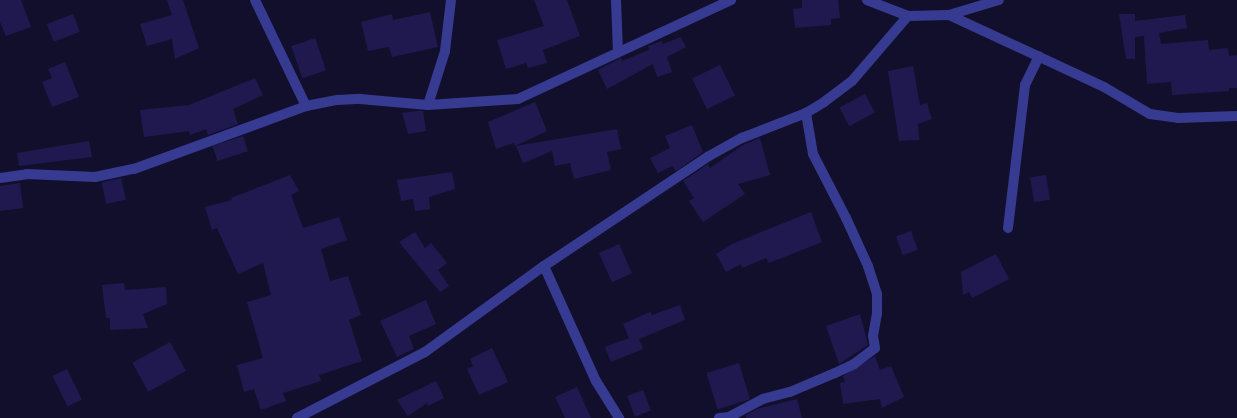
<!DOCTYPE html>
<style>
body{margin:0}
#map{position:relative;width:1237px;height:418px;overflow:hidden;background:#120f2d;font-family:Barlow,sans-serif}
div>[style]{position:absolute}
.building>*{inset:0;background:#20194f;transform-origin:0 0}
.minor>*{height:10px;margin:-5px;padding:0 5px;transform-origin:5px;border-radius:5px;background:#363a90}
span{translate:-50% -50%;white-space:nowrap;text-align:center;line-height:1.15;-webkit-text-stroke:3px #120f2d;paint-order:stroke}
</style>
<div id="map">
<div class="building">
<i style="clip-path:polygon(0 0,21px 0,31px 27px,6px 36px,0 22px)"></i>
<i style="clip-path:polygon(167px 0,183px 0,199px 48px,175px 59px,172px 39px,147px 46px,140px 24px,172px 15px)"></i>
<i style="clip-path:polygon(534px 0,567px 0,580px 36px,543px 50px,547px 63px,528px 68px,526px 63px,506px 69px,497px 40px,544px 26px)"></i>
<i style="clip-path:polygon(802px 0,838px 0,840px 18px,831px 19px,831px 25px,795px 28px,793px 9px,802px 8px)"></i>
<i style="clip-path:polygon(430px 12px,438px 47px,392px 57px,389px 47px,368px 51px,361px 22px,392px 14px,393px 20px)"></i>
<i style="left:73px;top:14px;width:19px;height:28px;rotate:69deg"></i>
<i style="clip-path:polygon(1119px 14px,1135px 14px,1135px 21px,1185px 15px,1187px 28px,1159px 33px,1161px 44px,1208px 40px,1209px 50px,1228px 48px,1229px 56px,1237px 55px,1237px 88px,1229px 88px,1229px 91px,1172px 95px,1171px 82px,1147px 84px,1144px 36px,1135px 37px,1135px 59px,1126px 59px)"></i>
<i style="clip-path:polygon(681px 37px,686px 47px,667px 57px,672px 72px,657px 77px,653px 64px,607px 89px,598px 70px,621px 58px,622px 61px,649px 50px,648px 46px,662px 41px,663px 44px)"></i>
<i style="left:315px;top:38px;width:34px;height:25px;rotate:71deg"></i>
<i style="clip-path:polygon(65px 62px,79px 97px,52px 107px,42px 82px,52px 78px,48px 69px)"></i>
<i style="left:720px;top:65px;width:34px;height:31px;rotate:64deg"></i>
<i style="clip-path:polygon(913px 66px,920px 105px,927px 103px,932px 119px,918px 124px,919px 140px,899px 141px,888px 71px)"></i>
<i style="clip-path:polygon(255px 78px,263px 95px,233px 109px,238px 124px,208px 135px,206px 129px,190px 135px,189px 131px,144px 137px,140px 110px,189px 105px)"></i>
<i style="left:865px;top:94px;width:21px;height:29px;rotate:62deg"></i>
<i style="clip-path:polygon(535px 102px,547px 131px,515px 146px,514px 143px,496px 149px,488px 122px)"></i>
<i style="clip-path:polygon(417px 111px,423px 111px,426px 131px,408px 134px,402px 113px)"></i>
<i style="clip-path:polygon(692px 125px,703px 152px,676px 171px,672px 166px,658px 173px,650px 158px,670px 148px,665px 136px)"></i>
<i style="clip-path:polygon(617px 129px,621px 149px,607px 152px,611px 170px,574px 179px,570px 163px,555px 166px,552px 151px,523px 163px,516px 146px)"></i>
<i style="left:243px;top:136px;width:16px;height:32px;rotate:72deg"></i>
<i style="clip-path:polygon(760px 138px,770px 175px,738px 184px,745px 194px,703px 222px,689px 201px,694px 198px,683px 181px,708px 164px,710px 168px,743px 145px)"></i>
<i style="clip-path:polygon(89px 141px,92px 157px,19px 166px,17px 153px)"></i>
<i style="clip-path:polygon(452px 172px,455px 189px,429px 197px,430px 209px,415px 211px,413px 199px,401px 201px,397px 180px)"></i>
<i style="clip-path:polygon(290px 175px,299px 191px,291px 195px,303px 228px,339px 217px,347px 240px,321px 249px,330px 281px,348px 276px,361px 315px,349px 320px,362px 361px,319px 375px,321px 381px,283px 393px,286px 401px,261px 410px,254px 389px,244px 392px,237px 365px,263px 358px,247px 302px,271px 295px,263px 263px,238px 274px,217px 228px,212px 230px,205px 207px,232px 200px,231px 198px)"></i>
<i style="left:1046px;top:175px;width:25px;height:16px;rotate:81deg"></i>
<i style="left:121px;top:178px;width:22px;height:20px;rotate:77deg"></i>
<i style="clip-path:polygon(20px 183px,23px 208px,0 211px,0 186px)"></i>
<i style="clip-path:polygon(811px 212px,822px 242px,769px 263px,766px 258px,742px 268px,741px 264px,726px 272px,716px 254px,732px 244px)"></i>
<i style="left:911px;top:231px;width:20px;height:16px;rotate:70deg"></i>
<i style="clip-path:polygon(415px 232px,425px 248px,431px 243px,447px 263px,438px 270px,449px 286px,440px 292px,399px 242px)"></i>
<i style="left:619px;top:244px;width:32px;height:22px;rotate:66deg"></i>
<i style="clip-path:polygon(996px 254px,1009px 279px,972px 298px,969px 292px,963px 295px,961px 272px)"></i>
<i style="clip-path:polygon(124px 283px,125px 290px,166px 287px,167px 304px,143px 314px,148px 328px,110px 330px,110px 318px,106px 318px,102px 285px)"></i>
<i style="clip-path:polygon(426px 300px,436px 324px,409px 336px,414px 349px,397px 357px,380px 321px)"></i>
<i style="clip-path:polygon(680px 305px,685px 320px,639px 339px,643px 349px,611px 362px,605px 347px,629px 338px,623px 324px,650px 312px,652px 315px)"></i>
<i style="clip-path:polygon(860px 314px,868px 345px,839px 364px,826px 326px)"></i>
<i style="left:170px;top:342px;width:33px;height:43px;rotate:61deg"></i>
<i style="clip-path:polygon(492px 348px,508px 382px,479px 395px,467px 369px,473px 366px,470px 359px)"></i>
<i style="clip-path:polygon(875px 356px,880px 370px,891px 366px,904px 397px,882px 408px,880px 399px,843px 404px,840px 383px,845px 382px,843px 376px)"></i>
<i style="left:739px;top:363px;width:38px;height:34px;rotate:73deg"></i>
<i style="left:67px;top:369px;width:34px;height:16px;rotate:64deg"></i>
<i style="clip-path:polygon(436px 381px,444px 398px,428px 406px,427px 403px,408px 416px,397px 400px)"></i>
<i style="clip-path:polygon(577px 387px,591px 418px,565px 418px,555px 397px)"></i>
<i style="left:643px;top:390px;width:22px;height:17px;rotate:69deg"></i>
<i style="clip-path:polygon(797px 399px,802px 418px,746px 418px,746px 415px,757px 409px)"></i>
</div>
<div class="minor">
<i style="left:255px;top:0;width:118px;rotate:64.3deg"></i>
<i style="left:616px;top:0;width:51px;rotate:87.8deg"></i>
<i style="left:867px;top:0;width:44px;rotate:21.3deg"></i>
<i style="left:908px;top:16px;width:41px;rotate:-1.4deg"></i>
<i style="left:949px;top:15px;width:52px;rotate:-16.7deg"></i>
<i style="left:949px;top:15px;width:171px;rotate:24.9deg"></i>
<i style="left:1104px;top:87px;width:53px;rotate:30.4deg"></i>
<i style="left:1150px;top:114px;width:28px;rotate:8deg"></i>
<i style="left:1178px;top:118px;width:59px;rotate:-1.9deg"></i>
<i style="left:428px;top:105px;width:57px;rotate:-72.5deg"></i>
<i style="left:445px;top:51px;width:51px;rotate:-83.3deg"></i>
<i style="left:0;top:178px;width:27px;rotate:-8deg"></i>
<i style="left:27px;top:174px;width:68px;rotate:2.5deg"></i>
<i style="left:95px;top:177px;width:40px;rotate:-12deg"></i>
<i style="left:134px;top:169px;width:183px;rotate:-20.1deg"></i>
<i style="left:306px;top:106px;width:33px;rotate:-11deg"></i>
<i style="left:338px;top:100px;width:22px;rotate:-3deg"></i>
<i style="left:360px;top:99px;width:68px;rotate:5deg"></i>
<i style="left:428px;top:105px;width:90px;rotate:-3.8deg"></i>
<i style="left:518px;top:99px;width:235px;rotate:-24.9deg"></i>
<i style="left:1008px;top:228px;width:144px;rotate:-83.2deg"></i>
<i style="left:1025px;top:85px;width:32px;rotate:-64deg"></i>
<i style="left:544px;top:266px;width:126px;rotate:65.7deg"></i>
<i style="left:596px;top:381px;width:44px;rotate:58.1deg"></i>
<i style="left:297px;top:418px;width:144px;rotate:-27.3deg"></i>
<i style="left:425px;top:352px;width:147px;rotate:-35.9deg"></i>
<i style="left:544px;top:266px;width:198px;rotate:-33.7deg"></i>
<i style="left:709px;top:156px;width:38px;rotate:-29deg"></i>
<i style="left:742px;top:138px;width:69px;rotate:-21.3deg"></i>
<i style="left:806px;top:113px;width:21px;rotate:-31deg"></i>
<i style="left:824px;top:102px;width:35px;rotate:-37deg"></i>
<i style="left:852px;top:81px;width:86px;rotate:-49.3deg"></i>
<i style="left:719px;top:418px;width:10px;rotate:-6deg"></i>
<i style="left:729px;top:417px;width:38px;rotate:-28deg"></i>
<i style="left:763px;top:399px;width:28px;rotate:-15deg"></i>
<i style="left:790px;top:392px;width:49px;rotate:-22.9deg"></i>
<i style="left:835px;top:373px;width:21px;rotate:-25deg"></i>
<i style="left:854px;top:364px;width:26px;rotate:-37deg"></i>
<i style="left:875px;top:348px;width:12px;rotate:-99deg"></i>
<i style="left:873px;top:336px;width:22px;rotate:-80deg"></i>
<i style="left:877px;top:314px;width:20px;rotate:-90deg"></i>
<i style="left:877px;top:294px;width:29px;rotate:-108deg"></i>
<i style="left:868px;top:266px;width:53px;rotate:-114.6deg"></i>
<i style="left:846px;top:218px;width:72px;rotate:-117.3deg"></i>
<i style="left:813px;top:154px;width:42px;rotate:-99.7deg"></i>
</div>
</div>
